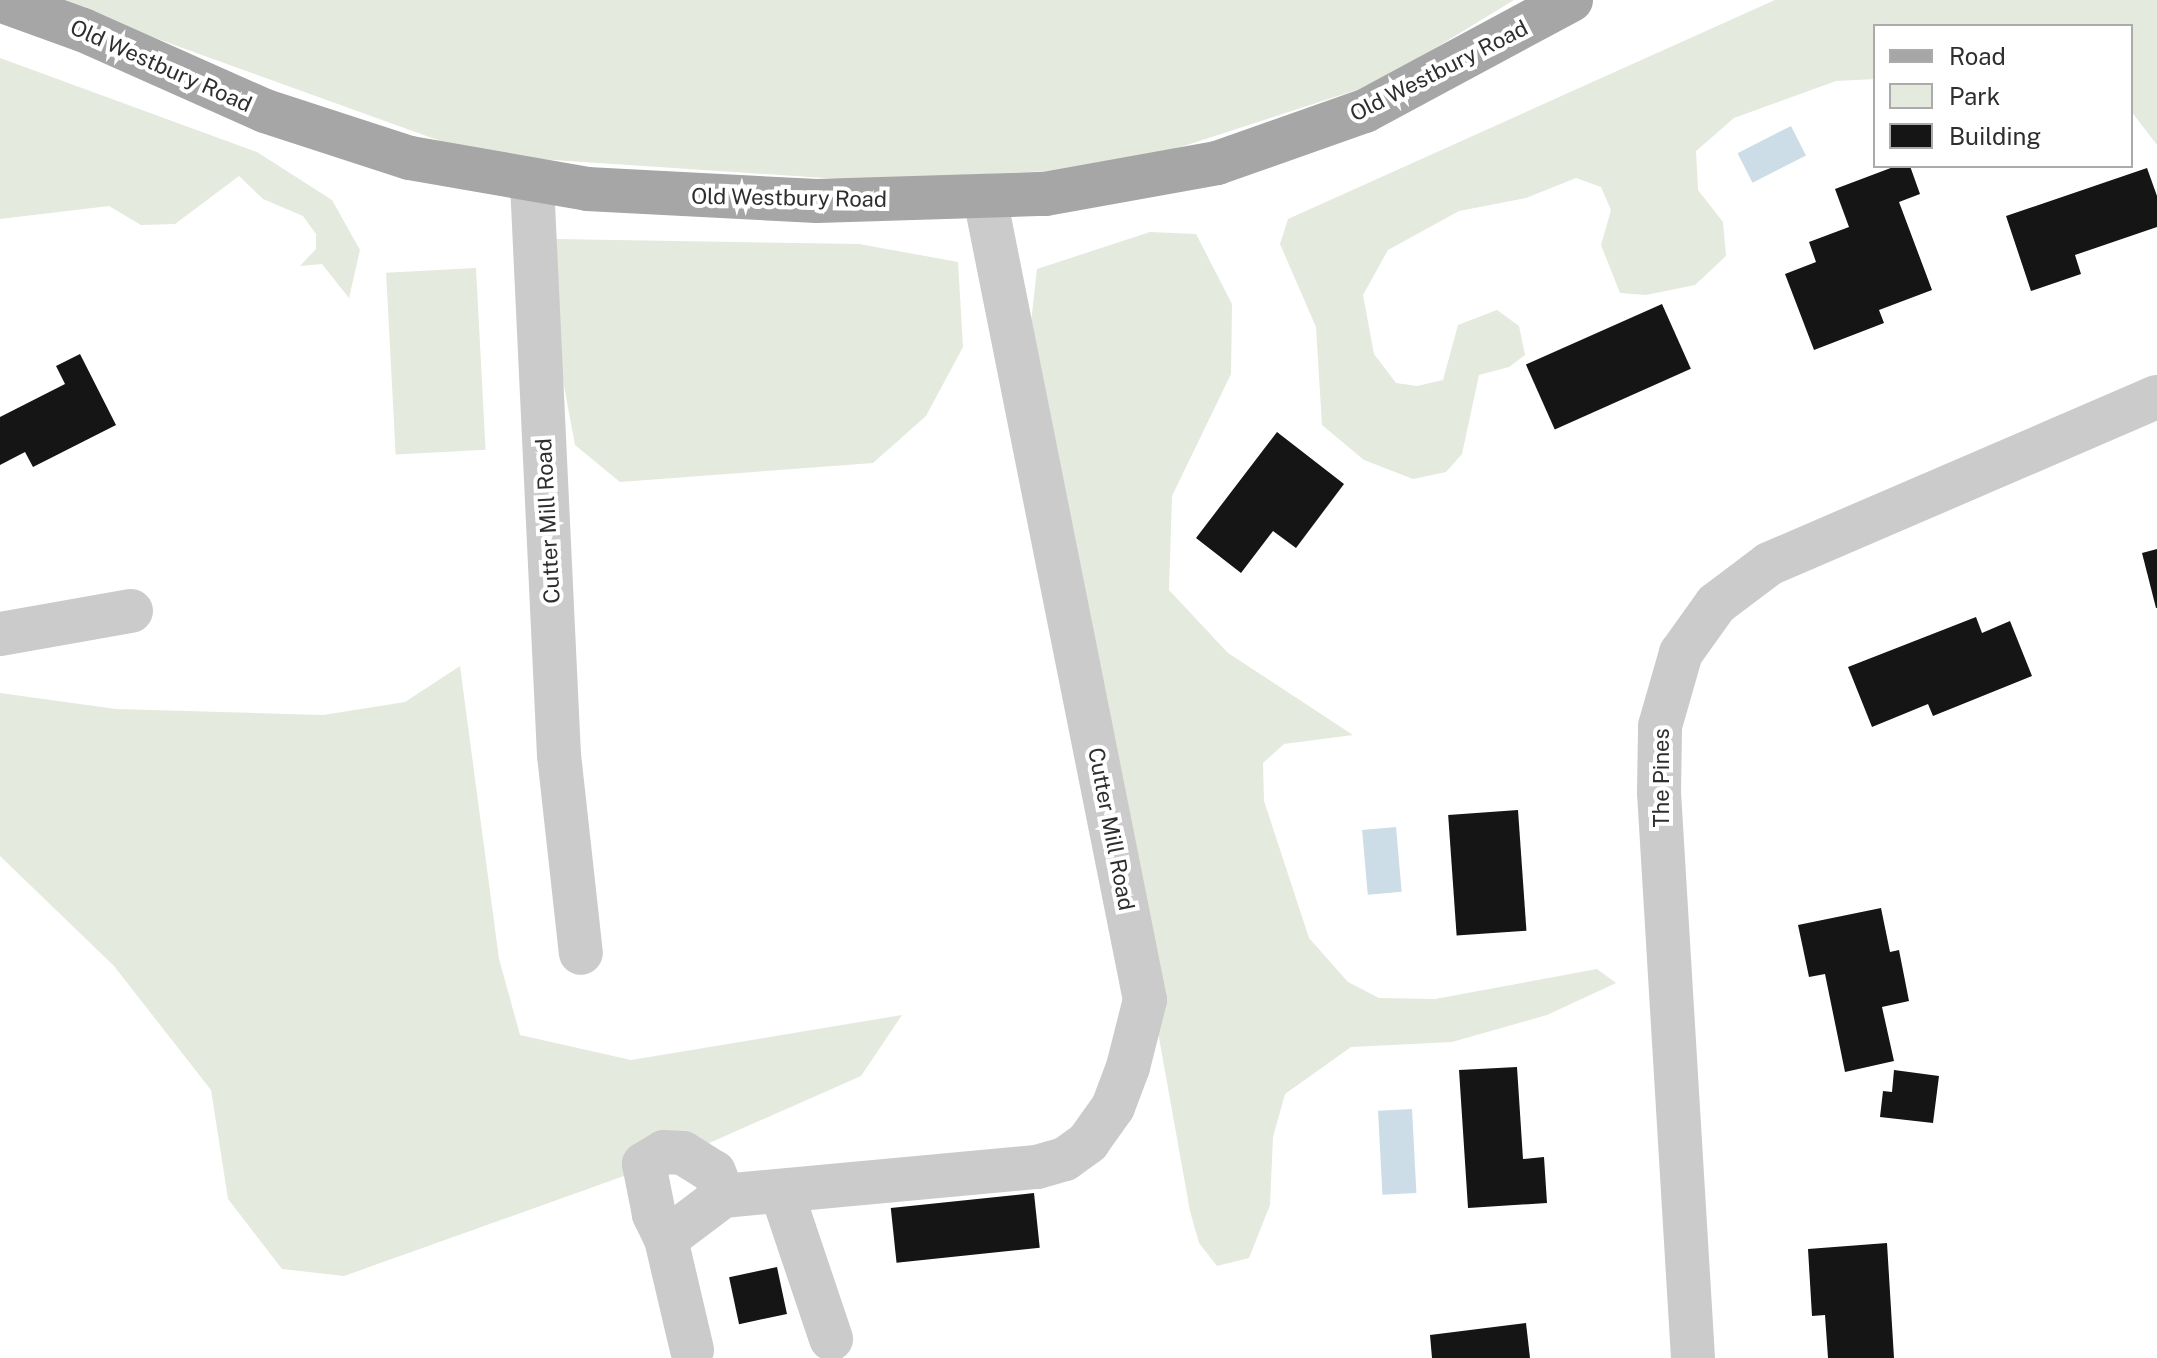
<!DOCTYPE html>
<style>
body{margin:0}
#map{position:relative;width:2157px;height:1358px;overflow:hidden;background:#fff;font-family:"Public Sans",sans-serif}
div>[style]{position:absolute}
.green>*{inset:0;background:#e4eade;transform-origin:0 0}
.water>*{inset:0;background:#ccdde7;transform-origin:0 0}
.building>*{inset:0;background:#151515;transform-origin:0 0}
.minor>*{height:44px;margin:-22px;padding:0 22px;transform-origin:22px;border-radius:22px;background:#cbcbcb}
.major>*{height:44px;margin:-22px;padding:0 22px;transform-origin:22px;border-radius:22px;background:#a6a6a6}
span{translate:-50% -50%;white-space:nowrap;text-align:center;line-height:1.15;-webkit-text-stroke:8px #fff;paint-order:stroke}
.street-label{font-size:22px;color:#2e2e2e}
.legend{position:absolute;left:1873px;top:24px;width:260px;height:144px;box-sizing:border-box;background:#fff;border:2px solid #ababab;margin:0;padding:10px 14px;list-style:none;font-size:24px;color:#2e2e2e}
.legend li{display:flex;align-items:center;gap:16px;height:40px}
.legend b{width:40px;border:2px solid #ababab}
</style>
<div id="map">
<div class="green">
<i style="clip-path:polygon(50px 0,1514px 0,1378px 83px,1116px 168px,854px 180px,479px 155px)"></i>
<i style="clip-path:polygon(1775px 0,2157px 0,2157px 145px,2131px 111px,2131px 26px,1875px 26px,1875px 79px,1836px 81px,1734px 118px,1696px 151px,1698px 190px,1723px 222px,1726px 256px,1695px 285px,1646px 295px,1620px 293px,1601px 245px,1611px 210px,1601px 187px,1576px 178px,1526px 198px,1459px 211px,1388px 250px,1363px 295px,1374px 354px,1396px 383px,1417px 386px,1443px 380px,1458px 325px,1497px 310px,1519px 326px,1525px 355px,1509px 367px,1479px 375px,1462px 454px,1446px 472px,1413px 479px,1364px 460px,1322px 425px,1316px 327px,1280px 244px,1288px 219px)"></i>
<i style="clip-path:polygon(0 58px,257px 152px,332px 200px,360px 250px,349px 298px,322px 264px,300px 266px,316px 249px,316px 234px,303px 216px,263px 199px,239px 176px,175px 224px,141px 225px,109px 206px,0 219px)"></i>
<i style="clip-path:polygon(1150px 232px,1196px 234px,1232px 304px,1231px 374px,1172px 496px,1169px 590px,1228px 653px,1353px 735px,1284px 744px,1263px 763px,1264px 801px,1309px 938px,1348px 982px,1379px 998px,1435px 999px,1597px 969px,1616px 983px,1547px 1015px,1452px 1042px,1351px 1047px,1285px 1094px,1273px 1137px,1270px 1205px,1249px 1258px,1217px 1266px,1199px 1243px,1190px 1211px,1031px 322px,1037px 269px)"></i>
<i style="clip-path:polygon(555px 239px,859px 244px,958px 262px,963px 347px,926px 416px,873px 463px,620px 482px,575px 445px,547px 295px)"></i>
<i style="left:476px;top:268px;width:182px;height:90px;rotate:87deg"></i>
<i style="clip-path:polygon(460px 666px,499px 959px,520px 1035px,631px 1060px,902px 1015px,861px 1076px,680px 1156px,344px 1276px,282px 1269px,228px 1199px,211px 1090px,114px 966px,0 856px,0 693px,116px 709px,323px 715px,405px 702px)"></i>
</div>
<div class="water">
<i style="left:1791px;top:126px;width:33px;height:60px;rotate:63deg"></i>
<i style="left:1396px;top:827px;width:65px;height:34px;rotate:85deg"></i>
<i style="left:1412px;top:1109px;width:84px;height:34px;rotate:87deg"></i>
</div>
<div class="building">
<i style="clip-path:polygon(1896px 166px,1910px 166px,1920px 194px,1899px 202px,1932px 290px,1879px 310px,1884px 323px,1814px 350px,1785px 274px,1816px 262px,1809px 242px,1849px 227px,1835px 189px)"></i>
<i style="clip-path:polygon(2147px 168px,2157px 196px,2157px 227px,2075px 255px,2081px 274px,2031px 291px,2006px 216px)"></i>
<i style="left:1662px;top:304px;width:71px;height:149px;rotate:66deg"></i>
<i style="clip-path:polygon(80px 354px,116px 425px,33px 467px,25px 452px,0 465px,0 417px,65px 384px,56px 366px)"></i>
<i style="clip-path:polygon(1277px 432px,1344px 484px,1296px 548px,1273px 531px,1241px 573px,1196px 538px)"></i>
<i style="clip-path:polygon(2157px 549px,2157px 608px,2156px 608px,2142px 553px)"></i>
<i style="clip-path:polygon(1976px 617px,1982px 633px,2010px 621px,2032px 676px,1933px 716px,1928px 704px,1872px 727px,1848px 667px)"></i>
<i style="left:1518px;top:810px;width:121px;height:70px;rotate:86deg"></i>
<i style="clip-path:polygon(1881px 908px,1890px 952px,1899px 950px,1909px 1001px,1882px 1007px,1894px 1061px,1845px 1072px,1825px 974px,1809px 977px,1798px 925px)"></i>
<i style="clip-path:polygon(1517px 1067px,1523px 1159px,1544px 1157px,1547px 1203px,1468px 1208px,1459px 1070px)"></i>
<i style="clip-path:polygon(1894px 1070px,1939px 1076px,1933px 1123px,1880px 1117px,1883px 1091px,1892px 1092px)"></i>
<i style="left:1034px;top:1193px;width:55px;height:144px;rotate:84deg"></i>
<i style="clip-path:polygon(1887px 1243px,1894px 1358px,1828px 1358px,1825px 1315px,1812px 1316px,1808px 1249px)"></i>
<i style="left:777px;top:1267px;width:48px;height:49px;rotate:78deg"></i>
<i style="clip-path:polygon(1526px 1323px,1530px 1358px,1432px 1358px,1430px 1335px)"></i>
</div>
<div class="minor">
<i style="left:532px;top:183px;width:573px;rotate:87.3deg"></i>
<i style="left:559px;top:755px;width:199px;rotate:83.7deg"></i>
<i style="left:0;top:634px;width:133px;rotate:-10deg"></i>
<i style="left:782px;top:1193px;width:154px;rotate:71.4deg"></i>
<i style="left:723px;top:1196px;width:315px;rotate:-5.3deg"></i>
<i style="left:1037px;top:1167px;width:29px;rotate:-16deg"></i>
<i style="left:1065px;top:1159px;width:29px;rotate:-36deg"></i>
<i style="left:1088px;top:1142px;width:43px;rotate:-54.5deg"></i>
<i style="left:1113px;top:1107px;width:43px;rotate:-69.4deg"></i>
<i style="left:1128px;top:1067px;width:69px;rotate:-75.8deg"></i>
<i style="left:1145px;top:1000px;width:818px;rotate:-101.28deg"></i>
<i style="left:666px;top:1239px;width:28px;rotate:-116deg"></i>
<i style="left:654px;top:1214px;width:51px;rotate:-101.3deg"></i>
<i style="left:644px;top:1164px;width:23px;rotate:-31deg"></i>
<i style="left:664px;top:1152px;width:19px;rotate:3deg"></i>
<i style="left:683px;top:1153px;width:36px;rotate:32deg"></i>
<i style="left:714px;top:1172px;width:26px;rotate:69deg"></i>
<i style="left:723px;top:1196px;width:71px;rotate:143deg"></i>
<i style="left:666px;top:1239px;width:114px;rotate:76.8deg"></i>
<i style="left:1693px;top:1358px;width:566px;rotate:-93.44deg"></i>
<i style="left:1659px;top:793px;width:67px;rotate:-89.1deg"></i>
<i style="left:1660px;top:726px;width:76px;rotate:-74deg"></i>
<i style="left:1681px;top:653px;width:60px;rotate:-54.5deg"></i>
<i style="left:1716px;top:604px;width:66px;rotate:-37deg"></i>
<i style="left:1769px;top:564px;width:422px;rotate:-23.3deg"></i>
</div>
<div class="major">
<i style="left:0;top:0;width:88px;rotate:19.9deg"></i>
<i style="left:83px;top:30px;width:199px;rotate:24deg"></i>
<i style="left:265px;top:111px;width:152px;rotate:18deg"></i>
<i style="left:410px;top:158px;width:180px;rotate:9.9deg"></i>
<i style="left:587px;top:189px;width:230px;rotate:3deg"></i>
<i style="left:817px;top:201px;width:228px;rotate:-1.8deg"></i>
<i style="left:1045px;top:194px;width:175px;rotate:-10.2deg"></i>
<i style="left:1217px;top:163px;width:157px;rotate:-19.4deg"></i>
<i style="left:1365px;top:111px;width:234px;rotate:-28.3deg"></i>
</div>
<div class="street-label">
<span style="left:161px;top:66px;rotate:24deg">Old Westbury Road</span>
<span style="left:1439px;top:71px;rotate:-27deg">Old Westbury Road</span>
<span style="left:789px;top:198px;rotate:1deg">Old Westbury Road</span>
<span style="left:548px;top:521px;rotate:-93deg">Cutter Mill Road</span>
<span style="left:1662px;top:778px;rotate:-90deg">The Pines</span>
<span style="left:1111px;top:829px;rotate:79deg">Cutter Mill Road</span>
</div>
<ul class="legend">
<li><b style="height:10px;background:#a6a6a6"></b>Road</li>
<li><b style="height:22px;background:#e4eade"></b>Park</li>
<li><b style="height:22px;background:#151515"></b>Building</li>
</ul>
</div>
